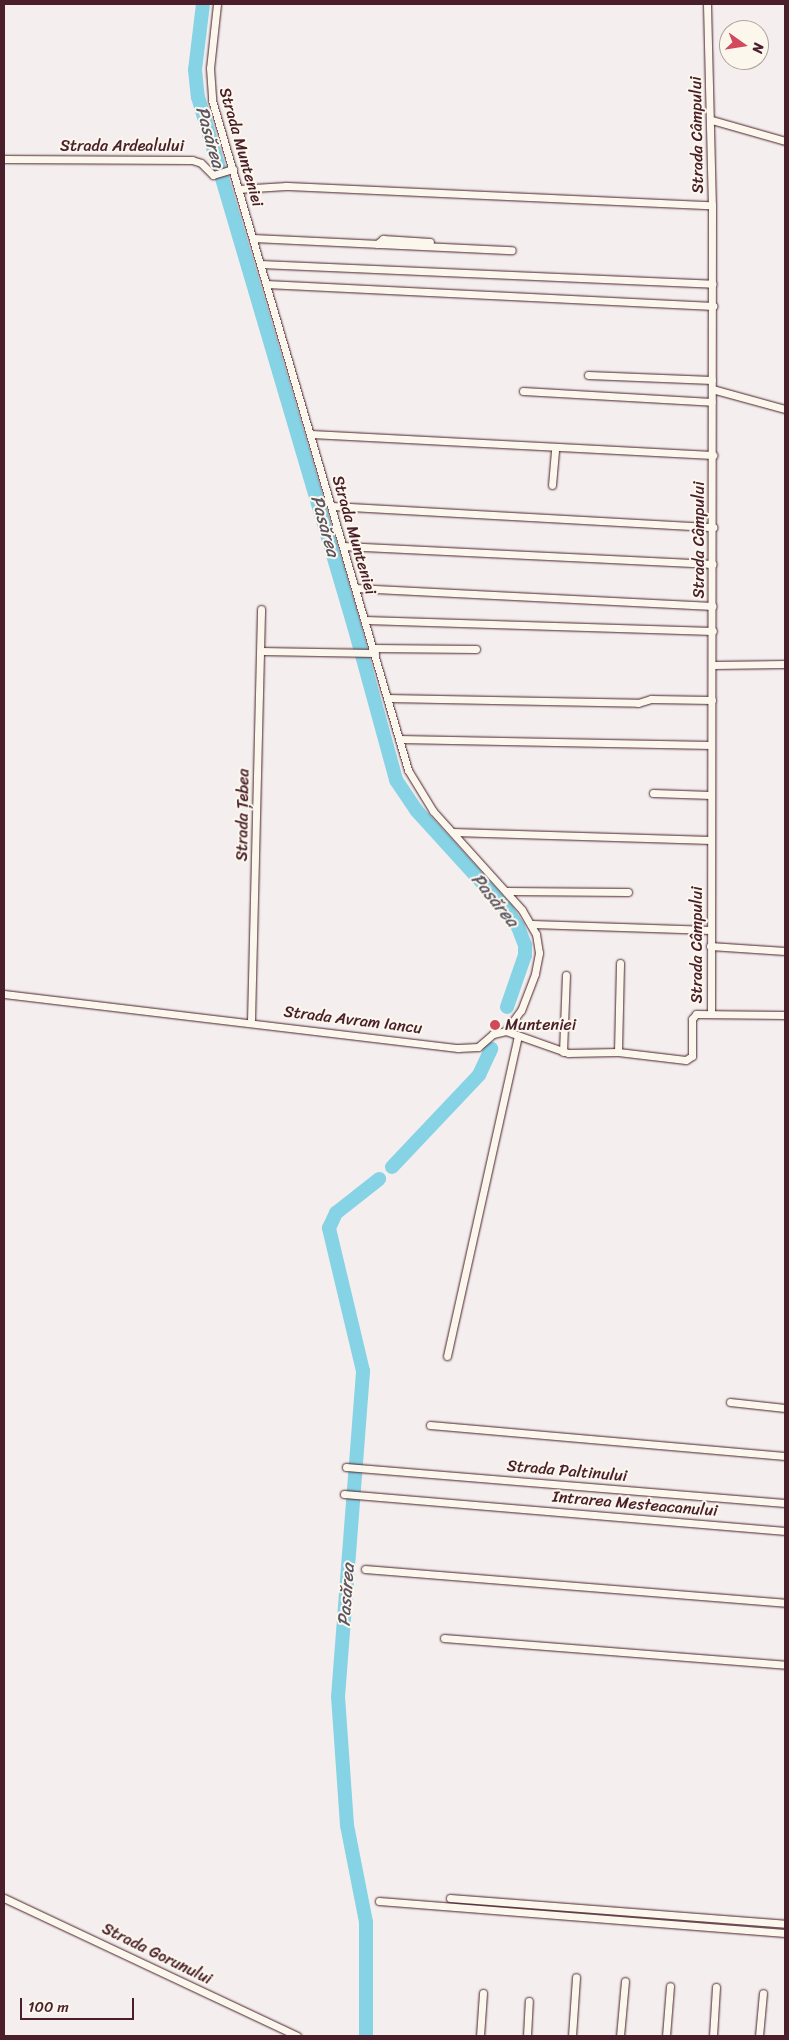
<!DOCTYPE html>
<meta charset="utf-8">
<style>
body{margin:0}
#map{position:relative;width:789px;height:2040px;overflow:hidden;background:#f4efee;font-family:Sriracha,sans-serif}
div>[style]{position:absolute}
.river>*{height:14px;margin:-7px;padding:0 7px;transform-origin:7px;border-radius:7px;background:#86d3e5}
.roads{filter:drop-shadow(0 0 1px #4a1f2b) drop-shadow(0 0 1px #4a1f2b)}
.street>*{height:7px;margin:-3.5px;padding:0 3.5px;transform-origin:3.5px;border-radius:3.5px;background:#fbf7ec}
.dots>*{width:14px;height:14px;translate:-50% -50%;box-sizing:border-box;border:2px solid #fbf7ec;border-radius:50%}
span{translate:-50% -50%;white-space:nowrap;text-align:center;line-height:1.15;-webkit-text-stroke:4px #fbf7ec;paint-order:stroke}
.street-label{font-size:16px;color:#4a1f2b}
.poi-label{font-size:16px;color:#4a1f2b}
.left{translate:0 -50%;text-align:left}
.water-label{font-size:18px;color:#5c5563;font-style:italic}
.frame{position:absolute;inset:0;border:5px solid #4a1f2b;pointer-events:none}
.north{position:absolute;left:719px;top:20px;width:50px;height:50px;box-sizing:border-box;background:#fbf7ec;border:1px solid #b4a19f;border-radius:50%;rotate:103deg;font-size:14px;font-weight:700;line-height:20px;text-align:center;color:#4a1f2b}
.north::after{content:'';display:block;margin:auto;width:18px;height:22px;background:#d1495b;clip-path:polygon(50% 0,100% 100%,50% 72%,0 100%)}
.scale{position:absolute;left:20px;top:1998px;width:114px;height:22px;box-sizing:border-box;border:2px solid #4a1f2b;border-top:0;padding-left:6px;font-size:15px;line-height:18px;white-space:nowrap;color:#4a1f2b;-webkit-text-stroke:4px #fbf7ec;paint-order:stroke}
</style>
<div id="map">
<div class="river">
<i style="left:203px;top:4px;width:66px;rotate:96.9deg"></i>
<i style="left:195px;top:70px;width:27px;rotate:84deg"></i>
<i style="left:198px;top:97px;width:552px;rotate:73.57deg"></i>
<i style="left:354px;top:626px;width:160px;rotate:74.7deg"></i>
<i style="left:396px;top:780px;width:36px;rotate:56deg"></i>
<i style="left:416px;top:810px;width:135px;rotate:47.7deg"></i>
<i style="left:507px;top:910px;width:20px;rotate:57deg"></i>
<i style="left:518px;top:927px;width:19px;rotate:69deg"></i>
<i style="left:525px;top:945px;width:10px;rotate:90deg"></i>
<i style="left:525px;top:955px;width:55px;rotate:109.1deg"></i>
<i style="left:392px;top:1167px;width:127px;rotate:-46.6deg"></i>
<i style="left:479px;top:1075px;width:29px;rotate:-65deg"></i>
<i style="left:366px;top:2036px;width:114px;rotate:-90deg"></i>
<i style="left:366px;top:1922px;width:99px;rotate:-101.1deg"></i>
<i style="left:347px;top:1825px;width:128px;rotate:-94deg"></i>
<i style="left:338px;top:1697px;width:327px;rotate:-85.6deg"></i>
<i style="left:363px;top:1371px;width:147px;rotate:-103.4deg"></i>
<i style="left:329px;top:1228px;width:17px;rotate:-65deg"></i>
<i style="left:336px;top:1213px;width:55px;rotate:-38.3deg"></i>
</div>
<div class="roads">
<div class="street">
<i style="left:217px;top:4px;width:64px;rotate:96.2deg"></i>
<i style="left:210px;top:68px;width:32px;rotate:86deg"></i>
<i style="left:212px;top:100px;width:698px;rotate:73.69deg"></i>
<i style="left:408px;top:770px;width:48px;rotate:58.6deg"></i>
<i style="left:433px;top:811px;width:133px;rotate:48deg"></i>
<i style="left:522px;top:910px;width:28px;rotate:60deg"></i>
<i style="left:536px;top:934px;width:19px;rotate:81deg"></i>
<i style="left:539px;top:953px;width:21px;rotate:101deg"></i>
<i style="left:535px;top:974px;width:39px;rotate:111deg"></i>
<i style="left:521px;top:1010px;width:26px;rotate:126deg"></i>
<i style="left:707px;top:4px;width:201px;rotate:88.6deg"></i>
<i style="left:712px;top:205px;width:809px;rotate:90.07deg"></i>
<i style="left:712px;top:120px;width:76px;rotate:16deg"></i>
<i style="left:4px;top:159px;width:188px;rotate:0.3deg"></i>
<i style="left:192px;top:160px;width:9px;rotate:18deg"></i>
<i style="left:201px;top:163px;width:17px;rotate:45deg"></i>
<i style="left:213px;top:175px;width:21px;rotate:-17deg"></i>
<i style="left:238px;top:189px;width:48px;rotate:-3.6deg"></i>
<i style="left:286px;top:186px;width:426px;rotate:2.6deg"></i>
<i style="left:253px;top:238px;width:259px;rotate:2.7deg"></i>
<i style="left:377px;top:244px;width:8px;rotate:-40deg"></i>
<i style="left:383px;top:239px;width:47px;rotate:3.7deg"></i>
<i style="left:260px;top:264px;width:453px;rotate:2.5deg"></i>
<i style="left:266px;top:284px;width:448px;rotate:2.8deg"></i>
<i style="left:588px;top:375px;width:124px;rotate:2.3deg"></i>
<i style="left:712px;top:389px;width:76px;rotate:15.3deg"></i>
<i style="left:523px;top:391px;width:189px;rotate:3.3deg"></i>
<i style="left:310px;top:434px;width:404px;rotate:3deg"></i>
<i style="left:552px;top:485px;width:38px;rotate:-85deg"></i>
<i style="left:332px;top:506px;width:382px;rotate:3.2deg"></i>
<i style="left:343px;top:546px;width:370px;rotate:2.8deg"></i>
<i style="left:355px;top:588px;width:358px;rotate:2.9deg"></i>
<i style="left:365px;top:620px;width:348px;rotate:1.8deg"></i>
<i style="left:373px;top:648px;width:103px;rotate:0.6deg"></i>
<i style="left:261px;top:651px;width:114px;rotate:1deg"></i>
<i style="left:713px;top:665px;width:72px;rotate:-0.8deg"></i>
<i style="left:387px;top:698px;width:251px;rotate:1.1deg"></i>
<i style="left:638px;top:703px;width:14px;rotate:-17deg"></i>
<i style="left:651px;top:699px;width:61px;rotate:0.9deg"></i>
<i style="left:399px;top:739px;width:312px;rotate:1.1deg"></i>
<i style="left:653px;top:793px;width:58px;rotate:2deg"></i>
<i style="left:453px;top:832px;width:258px;rotate:1.8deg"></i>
<i style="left:506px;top:891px;width:122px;rotate:0.5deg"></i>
<i style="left:532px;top:924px;width:179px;rotate:1.9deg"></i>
<i style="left:710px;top:946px;width:75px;rotate:3.8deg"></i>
<i style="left:4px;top:994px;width:457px;rotate:6.8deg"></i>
<i style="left:458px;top:1048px;width:20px;rotate:-3deg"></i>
<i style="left:478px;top:1047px;width:20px;rotate:-41deg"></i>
<i style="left:493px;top:1034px;width:13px;rotate:-13deg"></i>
<i style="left:506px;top:1031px;width:66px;rotate:19.5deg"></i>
<i style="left:568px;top:1053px;width:50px;rotate:-1.1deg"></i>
<i style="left:618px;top:1052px;width:68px;rotate:6.7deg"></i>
<i style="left:686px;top:1060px;width:7px;rotate:-34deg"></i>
<i style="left:692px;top:1056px;width:37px;rotate:-90deg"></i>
<i style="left:692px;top:1019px;width:6px;rotate:-51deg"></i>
<i style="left:696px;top:1014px;width:89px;rotate:0.6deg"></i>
<i style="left:251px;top:1021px;width:412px;rotate:-88.6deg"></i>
<i style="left:563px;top:1052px;width:77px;rotate:-87.8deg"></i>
<i style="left:618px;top:1052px;width:89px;rotate:-88.7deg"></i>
<i style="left:447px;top:1356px;width:328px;rotate:-77.5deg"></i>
<i style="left:730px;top:1402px;width:55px;rotate:6.2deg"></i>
<i style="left:430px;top:1425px;width:356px;rotate:5deg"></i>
<i style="left:346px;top:1467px;width:440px;rotate:4.7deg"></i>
<i style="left:344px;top:1494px;width:443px;rotate:4.8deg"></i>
<i style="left:365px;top:1569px;width:421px;rotate:4.6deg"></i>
<i style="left:444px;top:1638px;width:342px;rotate:4.5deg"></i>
<i style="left:4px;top:1898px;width:324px;rotate:25.2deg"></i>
<i style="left:450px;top:1898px;width:336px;rotate:4.4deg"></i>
<i style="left:379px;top:1901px;width:407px;rotate:4.5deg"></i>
<i style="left:480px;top:2036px;width:43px;rotate:-86deg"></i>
<i style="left:527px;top:2036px;width:35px;rotate:-87deg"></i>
<i style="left:572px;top:2036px;width:59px;rotate:-86.1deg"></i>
<i style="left:620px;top:2036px;width:55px;rotate:-84.8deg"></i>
<i style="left:666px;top:2036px;width:50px;rotate:-85.4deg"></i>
<i style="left:713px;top:2036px;width:49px;rotate:-86.5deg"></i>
<i style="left:759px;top:2036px;width:43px;rotate:-84.7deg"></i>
</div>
</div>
<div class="dots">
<i style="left:495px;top:1025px;background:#d1495b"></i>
</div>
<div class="street-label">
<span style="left:697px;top:135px;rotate:-91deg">Strada Câmpului</span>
<span style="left:122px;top:146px">Strada Ardealului</span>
<span style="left:241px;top:147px;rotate:74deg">Strada Munteniei</span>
<span style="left:354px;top:535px;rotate:74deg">Strada Munteniei</span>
<span style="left:699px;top:540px;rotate:-90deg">Strada Câmpului</span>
<span style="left:243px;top:815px;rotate:-89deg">Strada Țebea</span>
<span style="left:697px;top:945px;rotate:-90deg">Strada Câmpului</span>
<span style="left:353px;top:1020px;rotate:7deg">Strada Avram Iancu</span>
<span style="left:567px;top:1471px;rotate:5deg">Strada Paltinului</span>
<span style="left:635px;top:1504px;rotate:5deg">Intrarea Mesteacanului</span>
<span style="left:157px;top:1954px;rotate:26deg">Strada Gorunului</span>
</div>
<div class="poi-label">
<span class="left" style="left:505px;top:1025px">Munteniei</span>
</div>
<div class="water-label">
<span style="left:210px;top:137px;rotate:74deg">Pasărea</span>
<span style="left:325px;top:526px;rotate:74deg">Pasărea</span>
<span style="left:495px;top:900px;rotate:51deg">Pasărea</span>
<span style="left:346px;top:1595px;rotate:-86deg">Pasărea</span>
</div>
<div class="frame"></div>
<div class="north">N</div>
<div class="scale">100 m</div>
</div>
